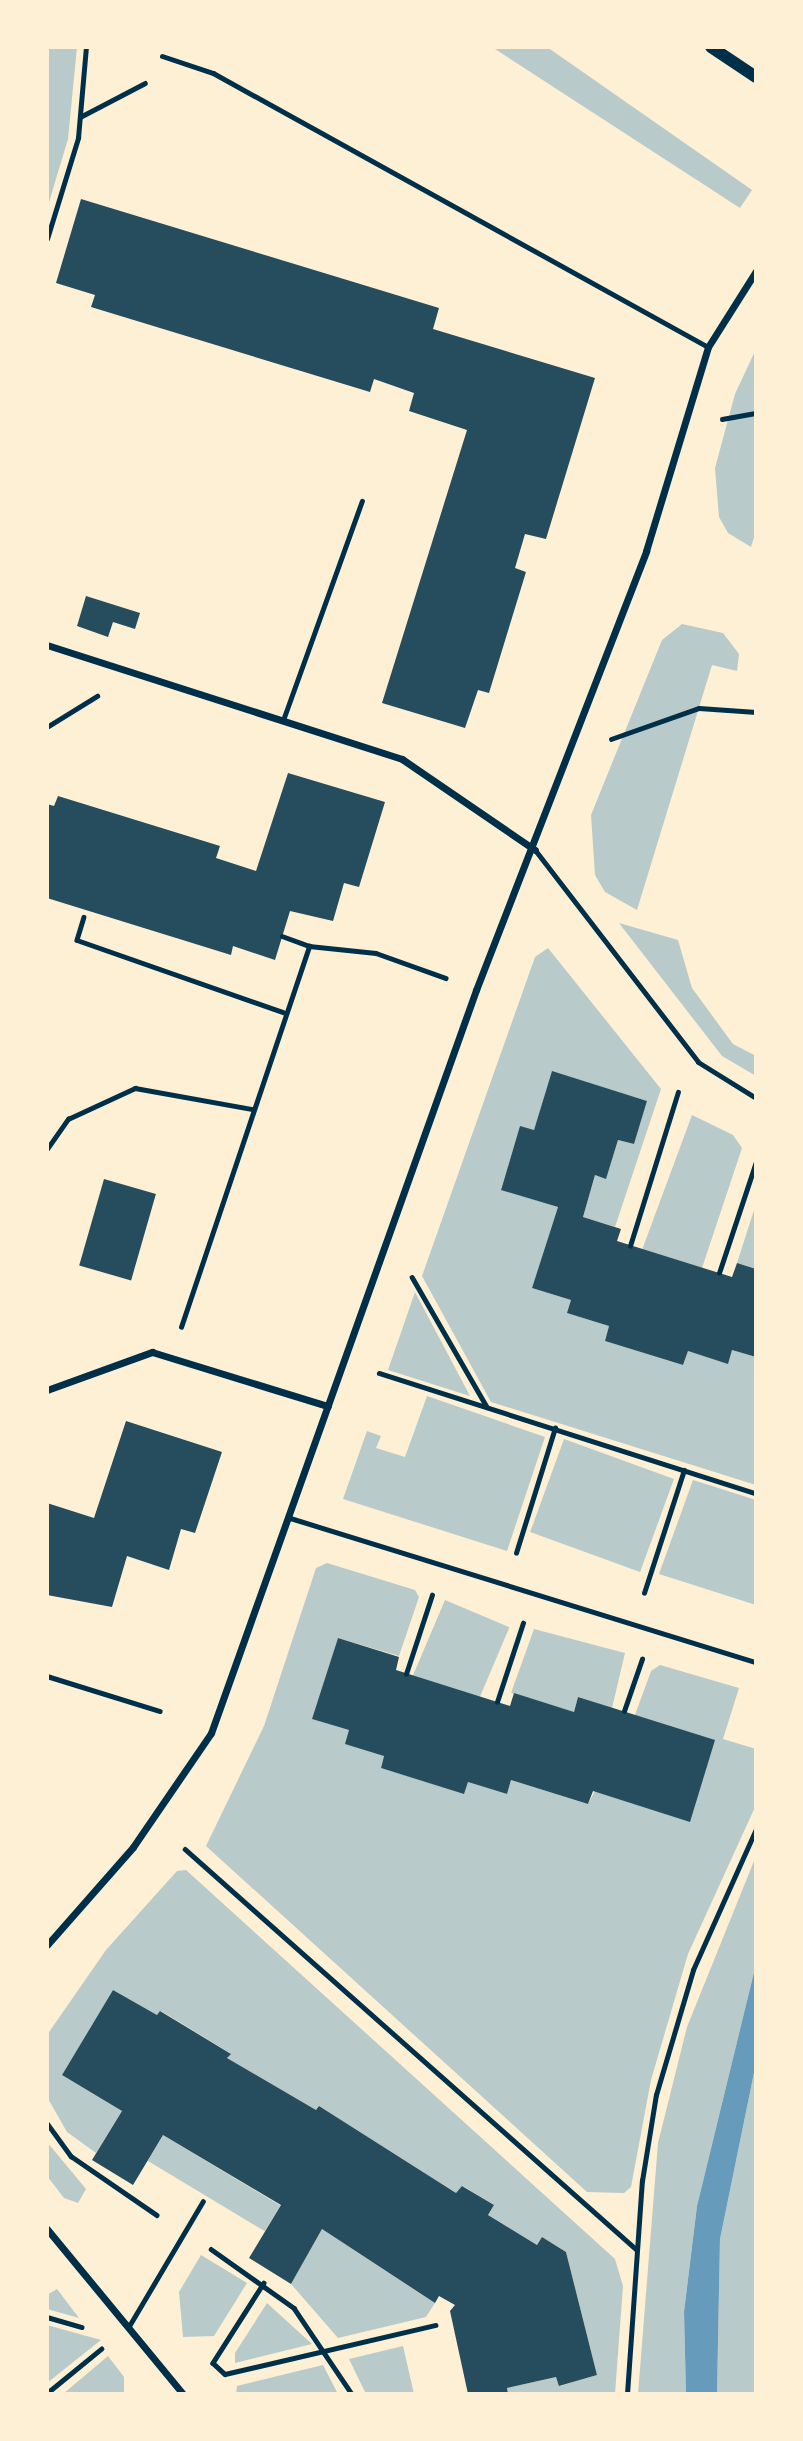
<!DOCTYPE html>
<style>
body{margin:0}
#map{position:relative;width:803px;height:2441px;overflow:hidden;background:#fdf0d5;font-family:"PT Sans",sans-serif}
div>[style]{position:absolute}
.green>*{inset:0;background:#b9caca;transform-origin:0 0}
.water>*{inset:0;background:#669bbc}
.building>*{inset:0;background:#264d5e;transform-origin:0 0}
.path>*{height:4.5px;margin:-2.25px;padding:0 2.25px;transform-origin:2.25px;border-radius:2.25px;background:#003049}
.service>*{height:5px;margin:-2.5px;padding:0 2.5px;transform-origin:2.5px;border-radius:2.5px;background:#003049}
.minor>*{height:7px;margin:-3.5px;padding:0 3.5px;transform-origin:3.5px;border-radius:3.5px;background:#003049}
.tertiary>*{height:12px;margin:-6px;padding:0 6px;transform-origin:6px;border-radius:6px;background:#003049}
span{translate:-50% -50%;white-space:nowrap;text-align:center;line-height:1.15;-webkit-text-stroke:7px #fdf0d5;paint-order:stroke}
.frame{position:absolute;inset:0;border:49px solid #fdf0d5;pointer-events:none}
</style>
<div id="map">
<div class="green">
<i style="clip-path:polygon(47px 47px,77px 47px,68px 139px,47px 209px)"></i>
<i style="clip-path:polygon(492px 47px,547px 47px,752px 190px,740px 208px)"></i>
<i style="clip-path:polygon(756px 349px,756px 531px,751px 547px,728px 533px,719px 517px,715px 468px,735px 394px)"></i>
<i style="clip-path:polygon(682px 624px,723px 633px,739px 654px,737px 671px,712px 665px,637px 910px,605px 892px,595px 875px,591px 815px,662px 640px)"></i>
<i style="clip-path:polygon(619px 923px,678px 940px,692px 988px,733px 1044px,756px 1056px,756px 1076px,722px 1056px)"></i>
<i style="clip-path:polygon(548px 948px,661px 1089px,615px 1227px,583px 1217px,595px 1175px,606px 1178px,618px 1140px,634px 1144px,647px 1101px,552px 1072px,534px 1130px,520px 1127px,501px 1189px,558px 1207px,532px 1288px,571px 1300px,568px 1313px,609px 1326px,605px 1341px,683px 1365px,688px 1351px,727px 1363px,732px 1350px,756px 1357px,756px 1485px,491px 1402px,422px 1276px,535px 957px)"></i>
<i style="clip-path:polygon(692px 1115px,733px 1135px,742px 1148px,702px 1268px,642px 1250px)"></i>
<i style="clip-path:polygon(756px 1204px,756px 1269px,737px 1263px)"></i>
<i style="clip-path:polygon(415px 1292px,470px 1396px,388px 1370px)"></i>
<i style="clip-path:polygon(427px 1396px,545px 1437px,507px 1551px,343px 1499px,367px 1431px,381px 1436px,376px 1448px,405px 1457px)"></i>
<i style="left:564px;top:1439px;width:117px;height:99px;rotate:20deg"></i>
<i style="clip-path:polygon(693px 1480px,756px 1500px,756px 1605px,659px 1574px)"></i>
<i style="clip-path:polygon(327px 1563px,415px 1590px,419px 1597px,399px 1656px,338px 1638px,313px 1719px,349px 1730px,384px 1756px,381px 1768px,464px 1793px,468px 1782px,507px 1794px,511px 1780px,588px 1804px,635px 1715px,651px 1671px,660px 1665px,739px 1688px,723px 1739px,756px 1749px,756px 1805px,688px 1954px,651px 2080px,631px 2187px,624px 2193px,587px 2192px,206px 1846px,264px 1726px,316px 1568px)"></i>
<i style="left:445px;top:1600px;width:70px;height:82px;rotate:23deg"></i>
<i style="clip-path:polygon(534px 1629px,625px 1653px,612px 1708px,578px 1697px,574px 1712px,511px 1693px)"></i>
<i style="clip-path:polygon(756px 1856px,756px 1964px,697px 2206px,684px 2312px,686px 2394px,638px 2394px,658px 2143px,687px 2027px)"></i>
<i style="clip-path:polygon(186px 1870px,615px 2259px,623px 2286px,615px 2394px,508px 2394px,507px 2388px,556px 2377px,560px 2386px,597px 2375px,566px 2252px,542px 2237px,537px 2245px,488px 2215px,494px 2205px,463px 2186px,456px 2193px,319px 2106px,316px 2110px,227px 2058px,230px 2053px,161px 2011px,157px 2015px,113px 1990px,62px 2075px,122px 2111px,96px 2153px,67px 2132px,47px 2097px,47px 2035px,106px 1950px,177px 1871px)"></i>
<i style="clip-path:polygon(756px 2063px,756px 2394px,717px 2394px,720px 2239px)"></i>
<i style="left:163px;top:2135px;width:137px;height:30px;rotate:31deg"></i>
<i style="clip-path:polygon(47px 2142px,86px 2189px,78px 2203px,64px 2198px,47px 2176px)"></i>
<i style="clip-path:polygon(322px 2229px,435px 2303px,426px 2317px,338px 2338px,291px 2284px)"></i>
<i style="clip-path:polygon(201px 2255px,247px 2283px,214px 2336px,183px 2337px,179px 2292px)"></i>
<i style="clip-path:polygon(57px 2289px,79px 2318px,47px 2309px,47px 2295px)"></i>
<i style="clip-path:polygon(267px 2303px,312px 2344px,235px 2363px,235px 2353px)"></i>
<i style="clip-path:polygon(47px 2325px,101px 2340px,47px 2383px)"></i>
<i style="clip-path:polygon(403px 2346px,414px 2394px,366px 2394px,349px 2359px)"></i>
<i style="clip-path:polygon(108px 2356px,124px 2377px,124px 2394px,63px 2394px)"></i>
<i style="clip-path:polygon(323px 2365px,338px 2394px,236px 2394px,237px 2386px)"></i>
</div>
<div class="water">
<i style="clip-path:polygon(756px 1964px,756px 2063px,720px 2239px,717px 2394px,686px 2394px,684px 2312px,697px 2206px)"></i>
</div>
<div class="building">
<i style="clip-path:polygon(81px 199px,439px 308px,433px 329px,595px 378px,546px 539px,525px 534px,515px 568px,526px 572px,489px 693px,478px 690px,465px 728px,382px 703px,467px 430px,409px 411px,414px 393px,374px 379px,370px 392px,91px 307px,95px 295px,56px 283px)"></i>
<i style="clip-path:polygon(86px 596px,140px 613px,135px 629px,113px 622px,108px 637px,77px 626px)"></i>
<i style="clip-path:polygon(288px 773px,385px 802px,359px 887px,344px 883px,333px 921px,290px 911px,275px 960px,233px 946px,231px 955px,47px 898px,47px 804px,54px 806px,58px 796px,220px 846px,216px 858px,256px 871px)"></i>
<i style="clip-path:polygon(552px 1071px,647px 1101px,634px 1144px,618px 1140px,606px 1179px,595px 1175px,583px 1217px,621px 1229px,617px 1241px,732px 1277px,737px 1263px,756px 1269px,756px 1357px,732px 1350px,728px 1364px,688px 1351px,683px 1365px,605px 1341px,609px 1326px,567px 1313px,571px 1300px,532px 1288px,558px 1207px,501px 1190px,520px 1126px,534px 1130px)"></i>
<i style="left:104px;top:1179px;width:54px;height:90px;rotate:16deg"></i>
<i style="clip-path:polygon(126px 1421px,222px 1452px,195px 1533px,181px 1529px,169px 1570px,127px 1556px,112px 1607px,47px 1595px,47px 1503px,94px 1518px)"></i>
<i style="clip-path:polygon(338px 1638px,399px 1657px,396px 1670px,510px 1706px,514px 1693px,574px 1712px,578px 1697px,715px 1740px,690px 1822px,593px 1791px,588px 1804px,511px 1780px,507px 1794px,468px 1782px,464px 1794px,381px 1768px,384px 1756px,345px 1744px,349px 1730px,312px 1719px)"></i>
<i style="clip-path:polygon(113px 1990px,157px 2015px,160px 2011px,231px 2054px,227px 2058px,316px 2110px,319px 2106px,456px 2193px,462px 2186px,494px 2205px,488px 2215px,537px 2245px,542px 2237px,566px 2252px,597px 2375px,559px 2386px,556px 2377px,507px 2388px,508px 2394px,468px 2394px,450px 2311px,455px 2305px,439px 2296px,435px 2303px,322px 2229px,291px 2284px,249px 2258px,281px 2205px,163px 2135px,133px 2185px,92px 2160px,122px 2111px,62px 2075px)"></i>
</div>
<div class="path">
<i style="left:80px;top:117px;width:73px;rotate:-27.6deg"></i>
<i style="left:47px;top:239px;width:106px;rotate:-72.9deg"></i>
<i style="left:78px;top:138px;width:91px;rotate:-85deg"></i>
<i style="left:722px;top:419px;width:35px;rotate:-10deg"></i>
<i style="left:47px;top:727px;width:59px;rotate:-31.8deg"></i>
<i style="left:611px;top:739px;width:93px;rotate:-19.4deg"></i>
<i style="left:699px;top:708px;width:57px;rotate:4deg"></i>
<i style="left:84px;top:917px;width:24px;rotate:107deg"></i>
<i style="left:77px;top:940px;width:218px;rotate:19.3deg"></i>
<i style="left:282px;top:936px;width:29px;rotate:20deg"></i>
<i style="left:47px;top:1149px;width:37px;rotate:-55deg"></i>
<i style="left:68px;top:1119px;width:74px;rotate:-24.8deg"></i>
<i style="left:135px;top:1088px;width:119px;rotate:10.2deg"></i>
<i style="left:630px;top:1246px;width:161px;rotate:-72.7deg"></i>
<i style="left:719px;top:1273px;width:117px;rotate:-71.6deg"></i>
<i style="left:412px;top:1277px;width:150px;rotate:60deg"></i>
<i style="left:181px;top:1327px;width:402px;rotate:-71.4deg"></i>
<i style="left:309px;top:946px;width:67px;rotate:6deg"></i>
<i style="left:376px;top:953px;width:74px;rotate:19.7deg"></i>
<i style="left:379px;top:1373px;width:396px;rotate:17.7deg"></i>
<i style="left:516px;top:1553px;width:131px;rotate:-72.7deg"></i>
<i style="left:644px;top:1593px;width:129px;rotate:-72deg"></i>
<i style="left:406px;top:1674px;width:83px;rotate:-71.8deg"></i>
<i style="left:47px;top:1676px;width:118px;rotate:17.2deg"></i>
<i style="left:497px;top:1702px;width:83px;rotate:-71.8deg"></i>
<i style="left:624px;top:1711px;width:55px;rotate:-70.9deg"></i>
<i style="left:185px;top:1849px;width:603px;rotate:41.57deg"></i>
<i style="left:47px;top:2123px;width:41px;rotate:54deg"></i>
<i style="left:71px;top:2156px;width:104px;rotate:34.5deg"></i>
<i style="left:211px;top:2249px;width:102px;rotate:35.4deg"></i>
<i style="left:294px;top:2308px;width:104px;rotate:56deg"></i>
<i style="left:264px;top:2283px;width:95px;rotate:122.5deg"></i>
<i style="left:213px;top:2363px;width:16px;rotate:43deg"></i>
<i style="left:225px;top:2374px;width:216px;rotate:-13.1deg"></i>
<i style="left:47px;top:2317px;width:36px;rotate:16deg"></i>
<i style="left:47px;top:2393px;width:70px;rotate:-39.2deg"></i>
<i style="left:627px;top:2394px;width:214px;rotate:-86deg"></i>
<i style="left:642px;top:2181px;width:87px;rotate:-80.8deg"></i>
<i style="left:656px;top:2095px;width:130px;rotate:-73.5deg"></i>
<i style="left:693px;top:1970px;width:154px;rotate:-65.9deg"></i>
</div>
<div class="service">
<i style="left:162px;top:56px;width:54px;rotate:18.4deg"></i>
<i style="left:213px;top:73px;width:566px;rotate:28.97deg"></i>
<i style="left:283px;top:720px;width:233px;rotate:-70.2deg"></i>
<i style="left:535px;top:850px;width:267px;rotate:52.4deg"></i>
<i style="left:698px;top:1062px;width:68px;rotate:31.8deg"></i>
<i style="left:290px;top:1518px;width:488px;rotate:17.2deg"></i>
<i style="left:129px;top:2326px;width:145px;rotate:-59.4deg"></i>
</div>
<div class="minor">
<i style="left:47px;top:645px;width:373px;rotate:17.8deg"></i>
<i style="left:402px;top:759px;width:161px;rotate:34.4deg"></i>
<i style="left:47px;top:1390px;width:112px;rotate:-19.9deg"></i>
<i style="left:152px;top:1352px;width:184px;rotate:17.1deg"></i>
<i style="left:47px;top:1945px;width:130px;rotate:-48.7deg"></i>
<i style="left:133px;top:1847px;width:138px;rotate:-55.6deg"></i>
<i style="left:211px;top:1733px;width:789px;rotate:-70.37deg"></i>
<i style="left:476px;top:990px;width:471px;rotate:-68.8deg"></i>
<i style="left:646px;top:551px;width:213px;rotate:-73.1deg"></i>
<i style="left:708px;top:347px;width:90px;rotate:-57.7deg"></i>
<i style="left:47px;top:2229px;width:214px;rotate:50.5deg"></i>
</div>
<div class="tertiary">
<i style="left:711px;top:47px;width:54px;rotate:33.7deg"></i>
</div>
<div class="frame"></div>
</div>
